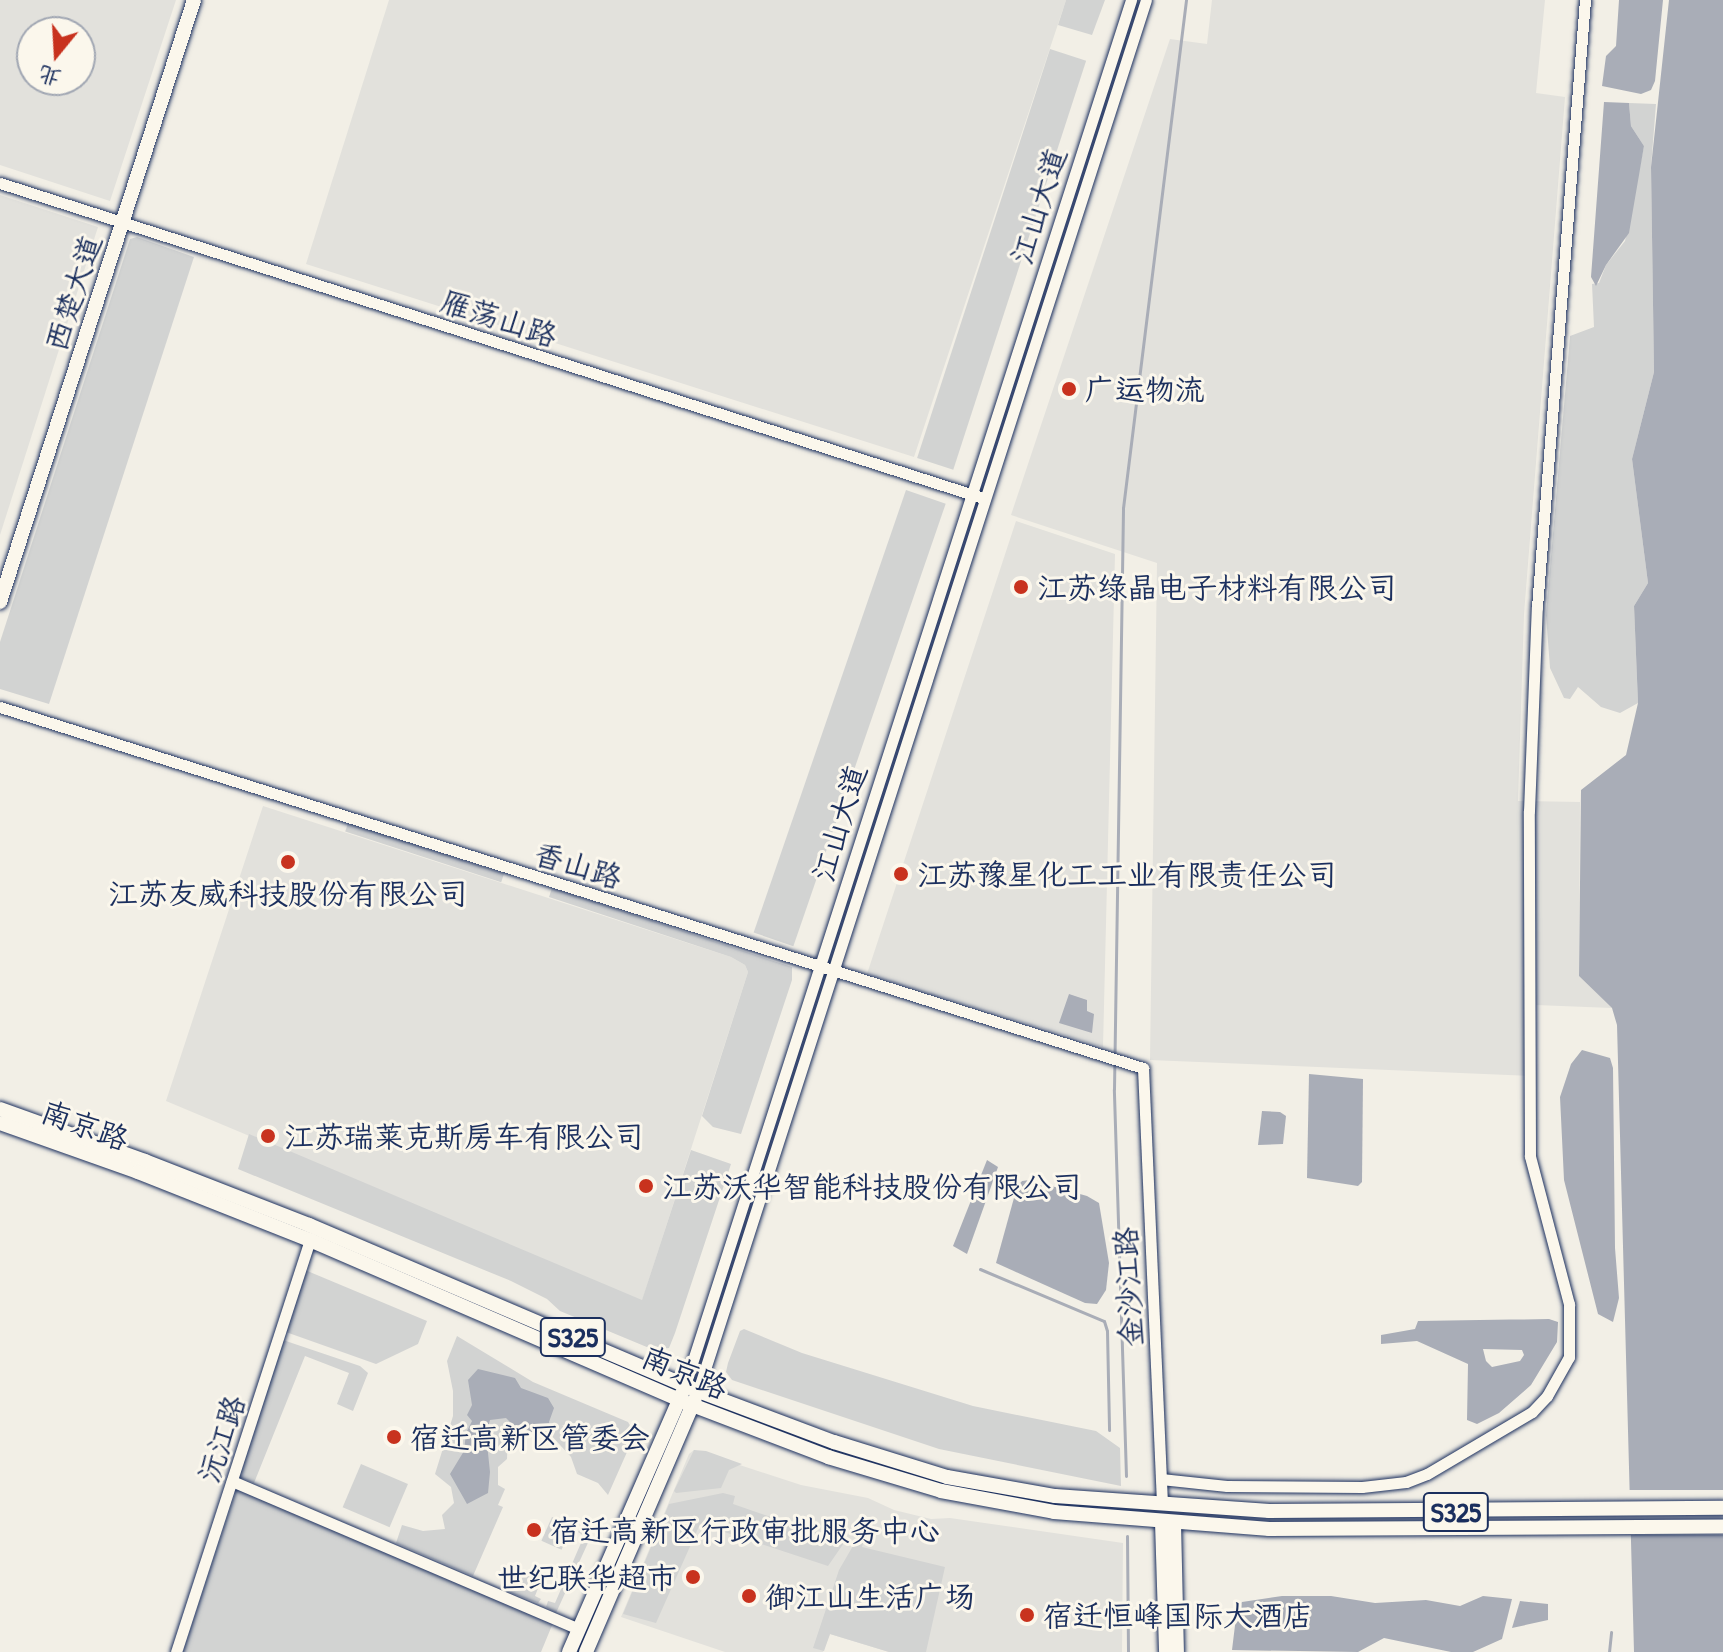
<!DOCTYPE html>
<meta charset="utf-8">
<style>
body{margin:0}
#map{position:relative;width:1723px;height:1652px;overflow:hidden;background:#f2efe6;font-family:"Patrick Hand","LXGW WenKai TC",sans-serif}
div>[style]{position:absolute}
.built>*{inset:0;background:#e2e1dc}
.green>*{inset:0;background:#d2d3d2;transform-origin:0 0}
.water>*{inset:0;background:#a9adb7}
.pier>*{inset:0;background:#f2efe6;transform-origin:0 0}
.stream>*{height:3px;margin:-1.5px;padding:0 1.5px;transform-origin:1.5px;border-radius:1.5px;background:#a9adb7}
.roads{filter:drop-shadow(0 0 2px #1b2f5e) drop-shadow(0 0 2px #1b2f5e)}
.minor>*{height:11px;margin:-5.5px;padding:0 5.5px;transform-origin:5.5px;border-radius:5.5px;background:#fbf7ec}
.major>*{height:14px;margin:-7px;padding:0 7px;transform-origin:7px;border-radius:7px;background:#fbf7ec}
.dots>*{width:22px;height:22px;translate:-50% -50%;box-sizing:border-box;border:4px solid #fbf7ec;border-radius:50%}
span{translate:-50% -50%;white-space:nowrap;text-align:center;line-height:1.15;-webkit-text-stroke:6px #fbf7ec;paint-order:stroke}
.shield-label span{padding:2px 6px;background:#fbf7ec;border:2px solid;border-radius:6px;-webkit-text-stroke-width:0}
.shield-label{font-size:28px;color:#1b2f5e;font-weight:700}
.street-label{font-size:30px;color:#1b2f5e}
.poi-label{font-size:30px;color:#1b2f5e}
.left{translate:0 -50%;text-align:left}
.right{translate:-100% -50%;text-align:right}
.north{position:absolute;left:16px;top:16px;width:80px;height:80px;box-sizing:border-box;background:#fbf7ec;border:2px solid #a1a7b3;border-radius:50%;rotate:198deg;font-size:22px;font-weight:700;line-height:32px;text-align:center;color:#1b2f5e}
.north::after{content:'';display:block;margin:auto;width:28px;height:36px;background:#c8321e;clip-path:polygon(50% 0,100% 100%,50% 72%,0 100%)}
</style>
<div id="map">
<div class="built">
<i style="clip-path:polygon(evenodd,0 0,176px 0,110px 201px,0 165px,0 0,32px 32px,80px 32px,80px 80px,32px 80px,32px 32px)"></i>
<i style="clip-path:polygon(389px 0,1066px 0,914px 457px,306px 264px)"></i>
<i style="clip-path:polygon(1212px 0,1545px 0,1536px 93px,1565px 97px,1524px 614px,1518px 801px,1580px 802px,1579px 976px,1612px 1008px,1536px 1005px,1535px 1076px,1150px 1060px,1157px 563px,1011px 515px,1170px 39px,1207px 44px)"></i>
<i style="clip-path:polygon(0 195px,98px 227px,0 535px)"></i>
<i style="clip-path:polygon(1016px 521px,1115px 554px,1103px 1047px,867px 974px)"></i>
<i style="clip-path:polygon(263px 806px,731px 957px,745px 965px,748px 972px,642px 1301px,166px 1101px)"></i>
<i style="clip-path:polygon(694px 1450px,801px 1485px,868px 1498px,894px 1510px,931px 1519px,950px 1518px,1123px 1543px,1122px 1652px,889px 1652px,830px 1634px,823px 1652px,725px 1652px,621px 1617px,689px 1454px)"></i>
</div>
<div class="green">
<i style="clip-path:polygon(1066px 0,1105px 0,1092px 35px,1058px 25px)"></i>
<i style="left:1050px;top:49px;width:38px;height:430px;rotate:18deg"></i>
<i style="clip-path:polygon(1629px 103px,1656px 104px,1651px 167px,1654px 372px,1632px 459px,1648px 583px,1634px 606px,1638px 703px,1620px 713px,1601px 707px,1578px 687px,1570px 699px,1564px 698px,1550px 668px,1546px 615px,1570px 336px,1594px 327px,1592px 284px,1599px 283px,1606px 265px,1625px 241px,1644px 146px,1631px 126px)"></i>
<i style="clip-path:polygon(137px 237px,194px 257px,49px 704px,0 689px,0 642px,130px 239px)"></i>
<i style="left:906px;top:490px;width:42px;height:468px;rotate:19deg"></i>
<i style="left:348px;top:823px;width:164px;height:9px;rotate:18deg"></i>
<i style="clip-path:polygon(552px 888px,792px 967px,792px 980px,741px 1134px,713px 1127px,702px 1116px,748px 972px,745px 965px,731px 957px,549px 897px)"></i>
<i style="clip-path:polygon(249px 1134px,642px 1300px,691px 1150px,731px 1164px,675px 1333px,669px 1348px,654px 1350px,560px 1311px,547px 1299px,511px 1281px,238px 1169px)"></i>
<i style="clip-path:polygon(305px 1270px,427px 1321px,418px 1344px,376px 1364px,283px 1331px)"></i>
<i style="clip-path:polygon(744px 1329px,802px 1353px,973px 1406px,1096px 1431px,1120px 1448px,1121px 1486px,939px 1449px,732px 1380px,726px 1372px,728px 1363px,740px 1331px)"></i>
<i style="clip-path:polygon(457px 1336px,533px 1382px,628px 1422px,635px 1434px,608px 1495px,598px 1483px,577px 1474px,571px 1457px,550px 1434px,546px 1432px,545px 1437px,512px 1425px,508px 1431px,507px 1459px,498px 1467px,498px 1485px,505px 1489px,498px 1505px,503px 1507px,473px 1576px,396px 1543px,402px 1525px,423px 1531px,445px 1529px,442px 1515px,454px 1503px,451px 1487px,435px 1474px,453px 1416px,453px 1391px,447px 1361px)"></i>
<i style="clip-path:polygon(280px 1339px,360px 1366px,368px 1373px,353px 1411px,337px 1404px,349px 1373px,305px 1356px,254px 1483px,236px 1476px)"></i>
<i style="clip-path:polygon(694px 1450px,706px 1451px,742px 1464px,729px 1470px,721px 1488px,676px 1493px,674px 1491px)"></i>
<i style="left:361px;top:1464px;width:51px;height:47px;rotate:23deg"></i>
<i style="clip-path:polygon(237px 1488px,553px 1623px,541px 1652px,183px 1652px)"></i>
<i style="clip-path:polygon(723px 1493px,735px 1496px,733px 1504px,838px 1540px,841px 1533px,846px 1534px,846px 1540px,828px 1566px,700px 1524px,656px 1623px,623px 1614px,669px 1504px)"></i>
<i style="left:552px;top:1517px;width:22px;height:26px;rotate:24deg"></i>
<i style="clip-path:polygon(580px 1529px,592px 1534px,556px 1613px,546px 1607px,548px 1601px,555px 1603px,584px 1536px,578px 1532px)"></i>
<i style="clip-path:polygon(857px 1539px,864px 1540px,862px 1547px,945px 1567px,926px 1652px,889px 1652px,830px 1634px,824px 1651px,813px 1648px,839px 1570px)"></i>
<i style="clip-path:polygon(511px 1570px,542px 1578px,535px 1596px,541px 1599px,538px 1603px,503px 1590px)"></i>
</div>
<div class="water">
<i style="clip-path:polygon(1619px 0,1663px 0,1655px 81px,1651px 90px,1641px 94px,1602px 86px,1606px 56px,1616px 46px)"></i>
<i style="clip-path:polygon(1669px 0,1723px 0,1723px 1652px,1634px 1652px,1617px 1025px,1612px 1008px,1579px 976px,1581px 790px,1626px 755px,1638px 703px,1634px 606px,1648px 583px,1632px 459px,1654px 372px,1651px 167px)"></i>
<i style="clip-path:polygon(1604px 102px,1629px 103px,1631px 126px,1644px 146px,1629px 233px,1606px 265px,1596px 286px,1591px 277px)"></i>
<i style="clip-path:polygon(1069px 994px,1087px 1000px,1087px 1011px,1094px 1014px,1092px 1033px,1059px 1023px)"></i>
<i style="clip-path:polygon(1582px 1050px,1610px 1058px,1613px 1068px,1615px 1248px,1619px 1298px,1613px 1322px,1598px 1314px,1564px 1180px,1560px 1097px,1571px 1064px)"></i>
<i style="clip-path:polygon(1309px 1074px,1363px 1079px,1362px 1182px,1358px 1186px,1307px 1178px)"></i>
<i style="clip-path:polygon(1262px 1111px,1280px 1112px,1286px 1116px,1283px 1144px,1258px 1145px)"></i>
<i style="clip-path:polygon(987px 1160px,998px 1167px,967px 1254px,953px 1246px)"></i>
<i style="clip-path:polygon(1030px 1180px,1087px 1196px,1099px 1203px,1109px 1263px,1106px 1290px,1097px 1304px,1085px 1303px,996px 1263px,1017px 1187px,1022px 1181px)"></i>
<i style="clip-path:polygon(evenodd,1549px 1319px,1558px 1322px,1557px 1342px,1531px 1385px,1499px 1413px,1477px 1424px,1467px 1420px,1468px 1364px,1417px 1341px,1381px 1344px,1381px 1335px,1415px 1329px,1418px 1321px,1549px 1319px,1483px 1349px,1522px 1350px,1524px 1355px,1520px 1361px,1492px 1367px,1486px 1361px,1483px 1349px)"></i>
<i style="clip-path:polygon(478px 1369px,515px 1378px,521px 1388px,548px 1398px,554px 1408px,549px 1422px,552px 1431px,545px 1437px,513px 1425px,506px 1418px,490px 1420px,486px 1434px,490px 1472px,488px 1493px,467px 1504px,450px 1474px,464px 1451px,466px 1433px,472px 1421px,467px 1415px,472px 1405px,468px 1380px)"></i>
<i style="clip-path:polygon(1282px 1596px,1331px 1596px,1375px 1603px,1426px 1600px,1460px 1606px,1483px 1596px,1512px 1599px,1502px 1639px,1473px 1652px,1451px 1652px,1384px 1638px,1358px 1652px,1232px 1650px,1237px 1609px,1242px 1602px)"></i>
<i style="clip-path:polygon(1520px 1601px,1548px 1604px,1548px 1620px,1512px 1628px)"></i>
</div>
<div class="pier">
<i style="left:1723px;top:1490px;width:45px;height:97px;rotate:90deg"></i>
</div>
<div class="stream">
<i style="left:980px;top:1269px;width:134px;rotate:22.8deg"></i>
<i style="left:1104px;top:1321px;width:10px;rotate:73deg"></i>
<i style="left:1107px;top:1331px;width:99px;rotate:88.8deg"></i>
<i style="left:1126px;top:1476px;width:387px;rotate:-91.8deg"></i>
<i style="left:1114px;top:1089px;width:581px;rotate:-89.11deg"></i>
<i style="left:1123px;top:508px;width:512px;rotate:-82.93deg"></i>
<i style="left:1127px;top:1536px;width:116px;rotate:89.5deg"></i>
<i style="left:1609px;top:1652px;width:20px;rotate:-84deg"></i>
</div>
<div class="roads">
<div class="minor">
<i style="left:0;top:183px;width:1029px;rotate:17.77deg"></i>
<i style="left:0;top:707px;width:1199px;rotate:17.53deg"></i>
<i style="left:1143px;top:1068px;width:436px;rotate:87.5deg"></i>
<i style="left:685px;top:1385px;width:1455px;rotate:-72.15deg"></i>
<i style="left:698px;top:1391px;width:1461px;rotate:-72.15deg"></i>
<i style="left:1161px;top:1479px;width:66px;rotate:6.1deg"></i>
<i style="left:1227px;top:1486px;width:135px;rotate:0.4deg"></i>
<i style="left:1362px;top:1487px;width:44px;rotate:-6.5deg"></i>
<i style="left:1406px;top:1482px;width:22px;rotate:-21deg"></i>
<i style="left:1427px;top:1474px;width:122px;rotate:-30.6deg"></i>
<i style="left:1532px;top:1412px;width:22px;rotate:-47deg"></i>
<i style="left:1547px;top:1396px;width:45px;rotate:-60.6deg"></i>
<i style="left:1569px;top:1357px;width:53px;rotate:-90deg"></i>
<i style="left:1569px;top:1304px;width:153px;rotate:-104.8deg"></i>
<i style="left:1530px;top:1156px;width:345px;rotate:-90.2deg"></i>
<i style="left:1529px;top:811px;width:204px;rotate:-87.8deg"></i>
<i style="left:1537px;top:607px;width:609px;rotate:-85.48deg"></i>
<i style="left:232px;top:1481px;width:377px;rotate:23.1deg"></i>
<i style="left:176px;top:1652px;width:433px;rotate:-72deg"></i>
</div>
<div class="major">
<i style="left:0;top:602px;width:632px;rotate:-72.14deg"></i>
<i style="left:0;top:1109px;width:154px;rotate:19.7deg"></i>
<i style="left:145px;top:1161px;width:176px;rotate:21.3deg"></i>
<i style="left:309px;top:1225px;width:423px;rotate:23.1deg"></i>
<i style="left:698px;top:1391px;width:145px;rotate:20.6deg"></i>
<i style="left:834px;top:1442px;width:118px;rotate:17.2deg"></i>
<i style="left:947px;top:1477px;width:110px;rotate:10deg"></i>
<i style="left:1055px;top:1496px;width:215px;rotate:4deg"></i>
<i style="left:1269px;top:1511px;width:454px;rotate:-0.4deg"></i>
<i style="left:0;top:1123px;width:146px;rotate:19.5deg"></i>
<i style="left:138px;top:1172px;width:185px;rotate:21.6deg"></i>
<i style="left:310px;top:1240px;width:402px;rotate:23.4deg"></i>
<i style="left:679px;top:1400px;width:160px;rotate:20.9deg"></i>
<i style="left:828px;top:1457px;width:118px;rotate:16.7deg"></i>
<i style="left:941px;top:1491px;width:115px;rotate:10.5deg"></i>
<i style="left:1054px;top:1512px;width:216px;rotate:4.5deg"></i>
<i style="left:1269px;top:1529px;width:454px;rotate:-0.3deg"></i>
<i style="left:1162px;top:1522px;width:130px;rotate:88.2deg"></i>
<i style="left:1174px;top:1523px;width:129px;rotate:88.7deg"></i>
<i style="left:569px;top:1652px;width:283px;rotate:-66.4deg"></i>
<i style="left:586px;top:1652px;width:275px;rotate:-66.7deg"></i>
</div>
</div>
<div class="dots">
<i style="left:1069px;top:389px;background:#c8321e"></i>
<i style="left:1021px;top:587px;background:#c8321e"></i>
<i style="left:288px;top:862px;background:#c8321e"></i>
<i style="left:901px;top:874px;background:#c8321e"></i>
<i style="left:268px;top:1136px;background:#c8321e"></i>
<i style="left:646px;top:1186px;background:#c8321e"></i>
<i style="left:394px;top:1437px;background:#c8321e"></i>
<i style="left:534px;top:1530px;background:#c8321e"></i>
<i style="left:693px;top:1577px;background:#c8321e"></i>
<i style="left:749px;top:1596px;background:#c8321e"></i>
<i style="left:1027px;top:1615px;background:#c8321e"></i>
</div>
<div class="shield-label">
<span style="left:573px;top:1337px">S325</span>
<span style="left:1456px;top:1512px">S325</span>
</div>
<div class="street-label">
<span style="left:1038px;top:206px;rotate:-72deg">江山大道</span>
<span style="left:73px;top:293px;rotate:-72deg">西楚大道</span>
<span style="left:499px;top:318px;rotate:18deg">雁荡山路</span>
<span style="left:839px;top:823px;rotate:-73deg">江山大道</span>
<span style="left:578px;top:865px;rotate:17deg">香山路</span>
<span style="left:85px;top:1125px;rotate:20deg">南京路</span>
<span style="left:1128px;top:1287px;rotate:-93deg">金沙江路</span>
<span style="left:685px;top:1372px;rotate:23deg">南京路</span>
<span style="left:221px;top:1439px;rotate:-72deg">沅江路</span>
</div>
<div class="poi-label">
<span class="left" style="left:1085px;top:389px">广运物流</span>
<span class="left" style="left:1037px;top:587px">江苏绿晶电子材料有限公司</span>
<span class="left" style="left:917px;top:874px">江苏豫星化工工业有限责任公司</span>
<span style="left:288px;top:893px">江苏友威科技股份有限公司</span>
<span class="left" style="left:284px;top:1136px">江苏瑞莱克斯房车有限公司</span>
<span class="left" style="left:662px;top:1186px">江苏沃华智能科技股份有限公司</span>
<span class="left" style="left:410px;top:1437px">宿迁高新区管委会</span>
<span class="left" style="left:550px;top:1530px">宿迁高新区行政审批服务中心</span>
<span class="right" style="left:677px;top:1577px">世纪联华超市</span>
<span class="left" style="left:765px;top:1596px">御江山生活广场</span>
<span class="left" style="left:1043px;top:1615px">宿迁恒峰国际大酒店</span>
</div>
<div class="north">北</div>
</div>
